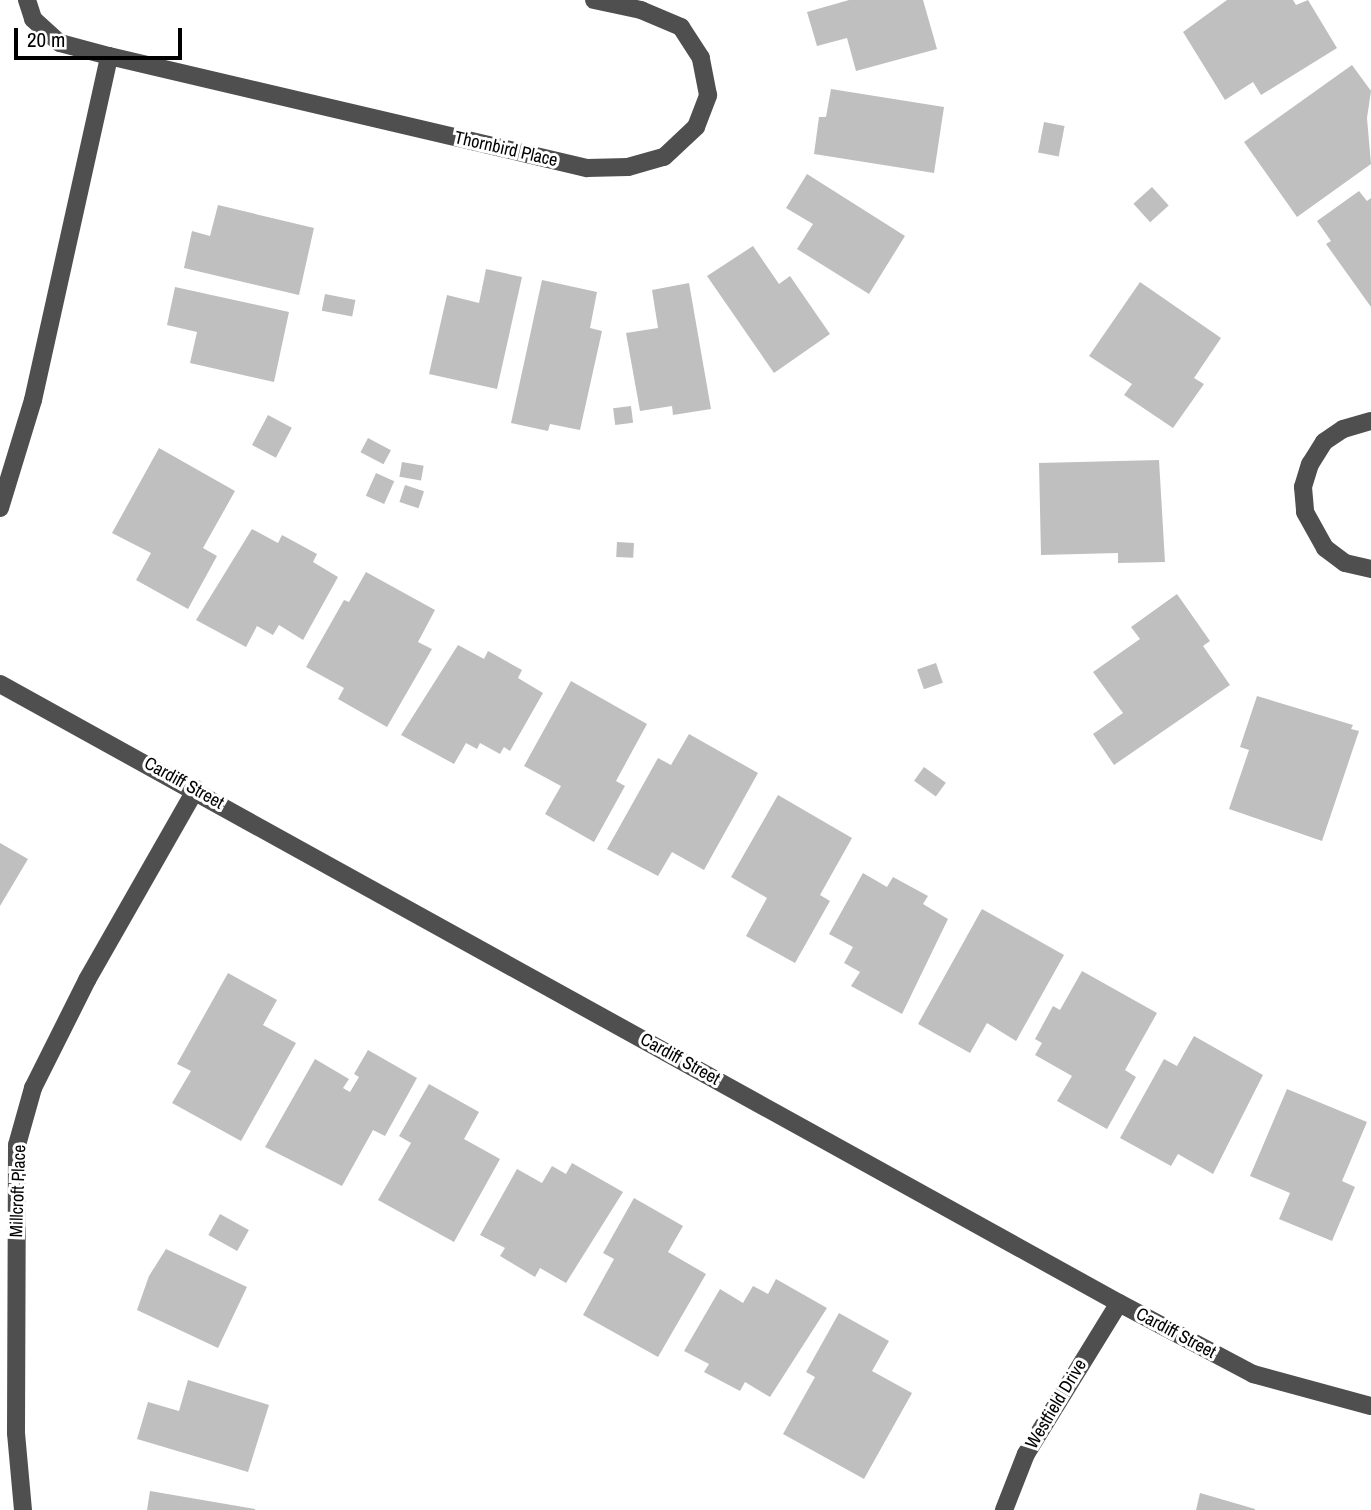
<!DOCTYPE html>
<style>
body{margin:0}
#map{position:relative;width:1371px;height:1510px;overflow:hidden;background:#fff;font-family:"Archivo Narrow",sans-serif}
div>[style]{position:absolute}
.building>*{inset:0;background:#bfbfbf;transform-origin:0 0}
.minor>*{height:18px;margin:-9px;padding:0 9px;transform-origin:9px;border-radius:9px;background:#4f4f4f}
span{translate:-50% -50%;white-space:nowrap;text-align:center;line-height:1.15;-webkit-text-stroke:6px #fff;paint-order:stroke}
.street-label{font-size:18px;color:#000}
.scale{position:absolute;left:14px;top:28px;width:168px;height:32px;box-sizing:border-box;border:4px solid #000;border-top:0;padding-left:9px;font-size:21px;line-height:24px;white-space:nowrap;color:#000;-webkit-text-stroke:5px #fff;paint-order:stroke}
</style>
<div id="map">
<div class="building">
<i style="clip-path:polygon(849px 0,923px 0,937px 49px,856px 71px,847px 38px,817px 46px,807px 12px)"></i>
<i style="clip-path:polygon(1227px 0,1293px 0,1296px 5px,1308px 0,1337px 48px,1261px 95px,1253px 82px,1225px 100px,1183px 32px)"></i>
<i style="clip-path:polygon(1352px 65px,1371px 91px,1367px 118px,1371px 164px,1297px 217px,1244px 142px)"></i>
<i style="clip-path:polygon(831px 89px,944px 107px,934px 173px,814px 154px,819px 117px,826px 117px)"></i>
<i style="left:1044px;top:122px;width:21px;height:31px;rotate:11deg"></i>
<i style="clip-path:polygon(807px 174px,905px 236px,869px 294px,797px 249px,813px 224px,786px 208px)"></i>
<i style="left:1152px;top:187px;width:25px;height:25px;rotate:48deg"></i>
<i style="clip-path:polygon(1359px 191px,1367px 201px,1371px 198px,1371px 307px,1326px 244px,1331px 241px,1317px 221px)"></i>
<i style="clip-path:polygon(218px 205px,314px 228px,299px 295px,184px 268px,192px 231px,210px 236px)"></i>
<i style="clip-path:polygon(753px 246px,779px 284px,790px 276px,830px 334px,774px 373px,707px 276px)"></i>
<i style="clip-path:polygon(486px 269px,522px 277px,497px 389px,429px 374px,447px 295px,479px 303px)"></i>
<i style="clip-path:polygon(542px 280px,597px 292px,590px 328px,602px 331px,580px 430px,550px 424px,548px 431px,511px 423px)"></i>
<i style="clip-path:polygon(1140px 282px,1221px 338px,1194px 378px,1204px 384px,1173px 428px,1124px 395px,1132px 384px,1089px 356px)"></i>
<i style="clip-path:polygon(689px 283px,711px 409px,673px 415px,672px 406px,640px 411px,626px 333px,658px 328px,652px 290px)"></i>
<i style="clip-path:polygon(175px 287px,289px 312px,274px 382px,190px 363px,197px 332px,167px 325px)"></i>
<i style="left:325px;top:294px;width:31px;height:17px;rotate:11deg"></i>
<i style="left:631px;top:406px;width:17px;height:18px;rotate:83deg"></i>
<i style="left:268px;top:415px;width:27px;height:34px;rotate:28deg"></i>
<i style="left:368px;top:438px;width:26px;height:16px;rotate:28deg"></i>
<i style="clip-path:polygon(159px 448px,235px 491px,203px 548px,217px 556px,188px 609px,136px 580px,151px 553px,112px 533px)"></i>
<i style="clip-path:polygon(1159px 460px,1165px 562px,1118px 563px,1118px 553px,1041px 555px,1039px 463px)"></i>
<i style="left:402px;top:462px;width:22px;height:15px;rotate:10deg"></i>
<i style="left:376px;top:473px;width:20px;height:25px;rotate:24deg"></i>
<i style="left:405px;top:485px;width:20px;height:18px;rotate:18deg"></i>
<i style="clip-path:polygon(252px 529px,278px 543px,282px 535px,317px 554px,313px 562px,338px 577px,303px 640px,279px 625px,273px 635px,257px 626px,246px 647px,196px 620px)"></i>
<i style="left:617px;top:542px;width:17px;height:15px;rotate:3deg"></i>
<i style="clip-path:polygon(366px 572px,435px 610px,418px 642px,432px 649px,387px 727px,338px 699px,344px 688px,306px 667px,344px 600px,349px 602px)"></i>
<i style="clip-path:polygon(1177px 594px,1210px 641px,1203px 646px,1230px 685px,1114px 765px,1093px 734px,1123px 713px,1093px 672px,1140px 639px,1131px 627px)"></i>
<i style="clip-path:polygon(458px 645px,484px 659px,488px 651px,522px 670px,518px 678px,543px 693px,510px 751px,504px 747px,500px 754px,480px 743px,477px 749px,466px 743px,454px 764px,401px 735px)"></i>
<i style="left:936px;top:663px;width:21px;height:20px;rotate:71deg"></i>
<i style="clip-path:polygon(571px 681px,647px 724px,616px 781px,625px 786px,594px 842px,545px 814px,561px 786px,524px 766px)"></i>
<i style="clip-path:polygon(1257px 696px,1353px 725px,1351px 729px,1359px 731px,1322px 841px,1229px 809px,1249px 750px,1240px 747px)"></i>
<i style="clip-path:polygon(689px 734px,758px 773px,704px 870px,672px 852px,658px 876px,607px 849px,658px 758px,671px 765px)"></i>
<i style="left:924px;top:767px;width:27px;height:17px;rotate:36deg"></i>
<i style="clip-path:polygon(778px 795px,852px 838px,820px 895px,830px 901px,795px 963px,746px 936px,767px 898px,731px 877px)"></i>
<i style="clip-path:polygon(0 843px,28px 859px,0 906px)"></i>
<i style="clip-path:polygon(863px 873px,887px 887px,893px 877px,928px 896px,923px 904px,948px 919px,902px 1014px,851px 986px,860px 972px,844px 963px,853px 947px,829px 934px)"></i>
<i style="clip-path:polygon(982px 909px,1064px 955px,1016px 1041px,987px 1023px,970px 1053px,918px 1024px)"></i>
<i style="clip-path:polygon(1082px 971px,1157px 1013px,1125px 1070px,1136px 1077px,1107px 1129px,1057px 1101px,1072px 1076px,1035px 1055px,1042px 1043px,1035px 1039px,1053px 1006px,1060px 1010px)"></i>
<i style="clip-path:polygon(228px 973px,277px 1000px,263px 1025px,296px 1043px,241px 1141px,172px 1103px,191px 1071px,177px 1064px)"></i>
<i style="clip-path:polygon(1194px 1036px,1263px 1075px,1213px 1174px,1178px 1154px,1171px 1166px,1120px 1138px,1164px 1059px,1177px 1066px)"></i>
<i style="clip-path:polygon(368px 1050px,417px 1078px,385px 1136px,373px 1130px,342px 1186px,265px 1147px,315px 1059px,349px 1079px,343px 1088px,350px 1092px,359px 1077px,354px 1074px)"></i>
<i style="clip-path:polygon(429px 1084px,479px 1112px,464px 1139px,500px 1159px,454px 1242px,378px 1200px,411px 1143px,399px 1136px)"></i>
<i style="clip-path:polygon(1287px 1089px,1367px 1122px,1342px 1181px,1355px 1187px,1332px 1241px,1279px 1219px,1290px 1193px,1250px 1176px)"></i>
<i style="clip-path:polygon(572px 1163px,623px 1192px,566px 1283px,540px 1268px,535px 1277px,500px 1256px,505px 1248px,480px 1235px,517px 1169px,542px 1183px,552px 1166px,566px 1174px)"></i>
<i style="clip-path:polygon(634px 1198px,683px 1226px,668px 1252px,706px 1274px,658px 1357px,583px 1315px,614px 1259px,603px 1253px)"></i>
<i style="left:220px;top:1214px;width:33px;height:24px;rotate:29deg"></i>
<i style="clip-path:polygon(166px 1249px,247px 1287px,218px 1348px,137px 1310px,149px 1276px)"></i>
<i style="clip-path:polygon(776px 1279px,827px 1308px,770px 1397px,745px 1382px,740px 1391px,704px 1372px,709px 1364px,684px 1351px,720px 1289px,743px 1303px,753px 1286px,768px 1294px)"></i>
<i style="clip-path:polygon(839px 1313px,889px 1341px,872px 1371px,912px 1393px,864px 1479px,783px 1434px,815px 1377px,806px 1372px)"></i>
<i style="clip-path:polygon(188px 1380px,269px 1405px,248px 1472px,137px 1439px,148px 1402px,179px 1411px)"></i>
<i style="clip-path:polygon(150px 1491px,255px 1509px,255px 1510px,147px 1510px)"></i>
<i style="clip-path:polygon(1200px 1493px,1255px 1509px,1255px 1510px,1196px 1510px)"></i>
</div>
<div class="minor">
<i style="left:27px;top:0;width:20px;rotate:72deg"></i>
<i style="left:33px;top:19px;width:36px;rotate:42deg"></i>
<i style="left:60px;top:43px;width:51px;rotate:14.9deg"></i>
<i style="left:109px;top:56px;width:491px;rotate:13.2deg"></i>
<i style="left:587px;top:168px;width:41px;rotate:-1.4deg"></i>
<i style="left:628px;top:167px;width:37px;rotate:-16deg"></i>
<i style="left:664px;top:157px;width:44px;rotate:-43.2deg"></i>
<i style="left:696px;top:127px;width:34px;rotate:-69deg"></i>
<i style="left:708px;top:95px;width:38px;rotate:-101deg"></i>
<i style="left:701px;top:58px;width:37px;rotate:-123deg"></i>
<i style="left:681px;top:27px;width:43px;rotate:-157deg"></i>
<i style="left:641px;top:10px;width:48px;rotate:-168deg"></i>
<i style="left:1371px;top:421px;width:29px;rotate:164deg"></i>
<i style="left:1343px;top:429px;width:23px;rotate:146deg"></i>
<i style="left:1324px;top:442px;width:26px;rotate:122deg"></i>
<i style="left:1310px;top:464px;width:24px;rotate:107deg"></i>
<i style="left:1303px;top:487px;width:25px;rotate:85deg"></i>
<i style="left:1305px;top:512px;width:41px;rotate:60.9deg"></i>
<i style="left:1325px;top:548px;width:25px;rotate:37deg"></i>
<i style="left:1345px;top:563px;width:27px;rotate:13deg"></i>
<i style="left:0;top:508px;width:113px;rotate:-73deg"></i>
<i style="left:33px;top:400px;width:352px;rotate:-77.5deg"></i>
<i style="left:0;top:684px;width:1279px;rotate:28.95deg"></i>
<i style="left:1119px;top:1303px;width:152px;rotate:27.9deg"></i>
<i style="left:1253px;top:1374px;width:122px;rotate:15.2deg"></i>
<i style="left:23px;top:1510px;width:77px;rotate:-95.2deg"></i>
<i style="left:16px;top:1433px;width:288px;rotate:-89.8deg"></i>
<i style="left:17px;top:1145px;width:59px;rotate:-74.3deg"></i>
<i style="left:33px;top:1088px;width:121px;rotate:-63.4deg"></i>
<i style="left:87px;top:980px;width:220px;rotate:-60.3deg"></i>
<i style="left:1004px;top:1510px;width:60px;rotate:-68.6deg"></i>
<i style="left:1026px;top:1454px;width:177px;rotate:-58.4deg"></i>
</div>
<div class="street-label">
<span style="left:506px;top:149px;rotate:13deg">Thornbird Place</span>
<span style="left:184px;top:783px;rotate:29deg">Cardiff Street</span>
<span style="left:680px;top:1059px;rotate:29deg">Cardiff Street</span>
<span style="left:18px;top:1191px;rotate:-88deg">Millcroft Place</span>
<span style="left:1176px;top:1333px;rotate:28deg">Cardiff Street</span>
<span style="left:1056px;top:1404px;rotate:-59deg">Westfield Drive</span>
</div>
<div class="scale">20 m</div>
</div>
